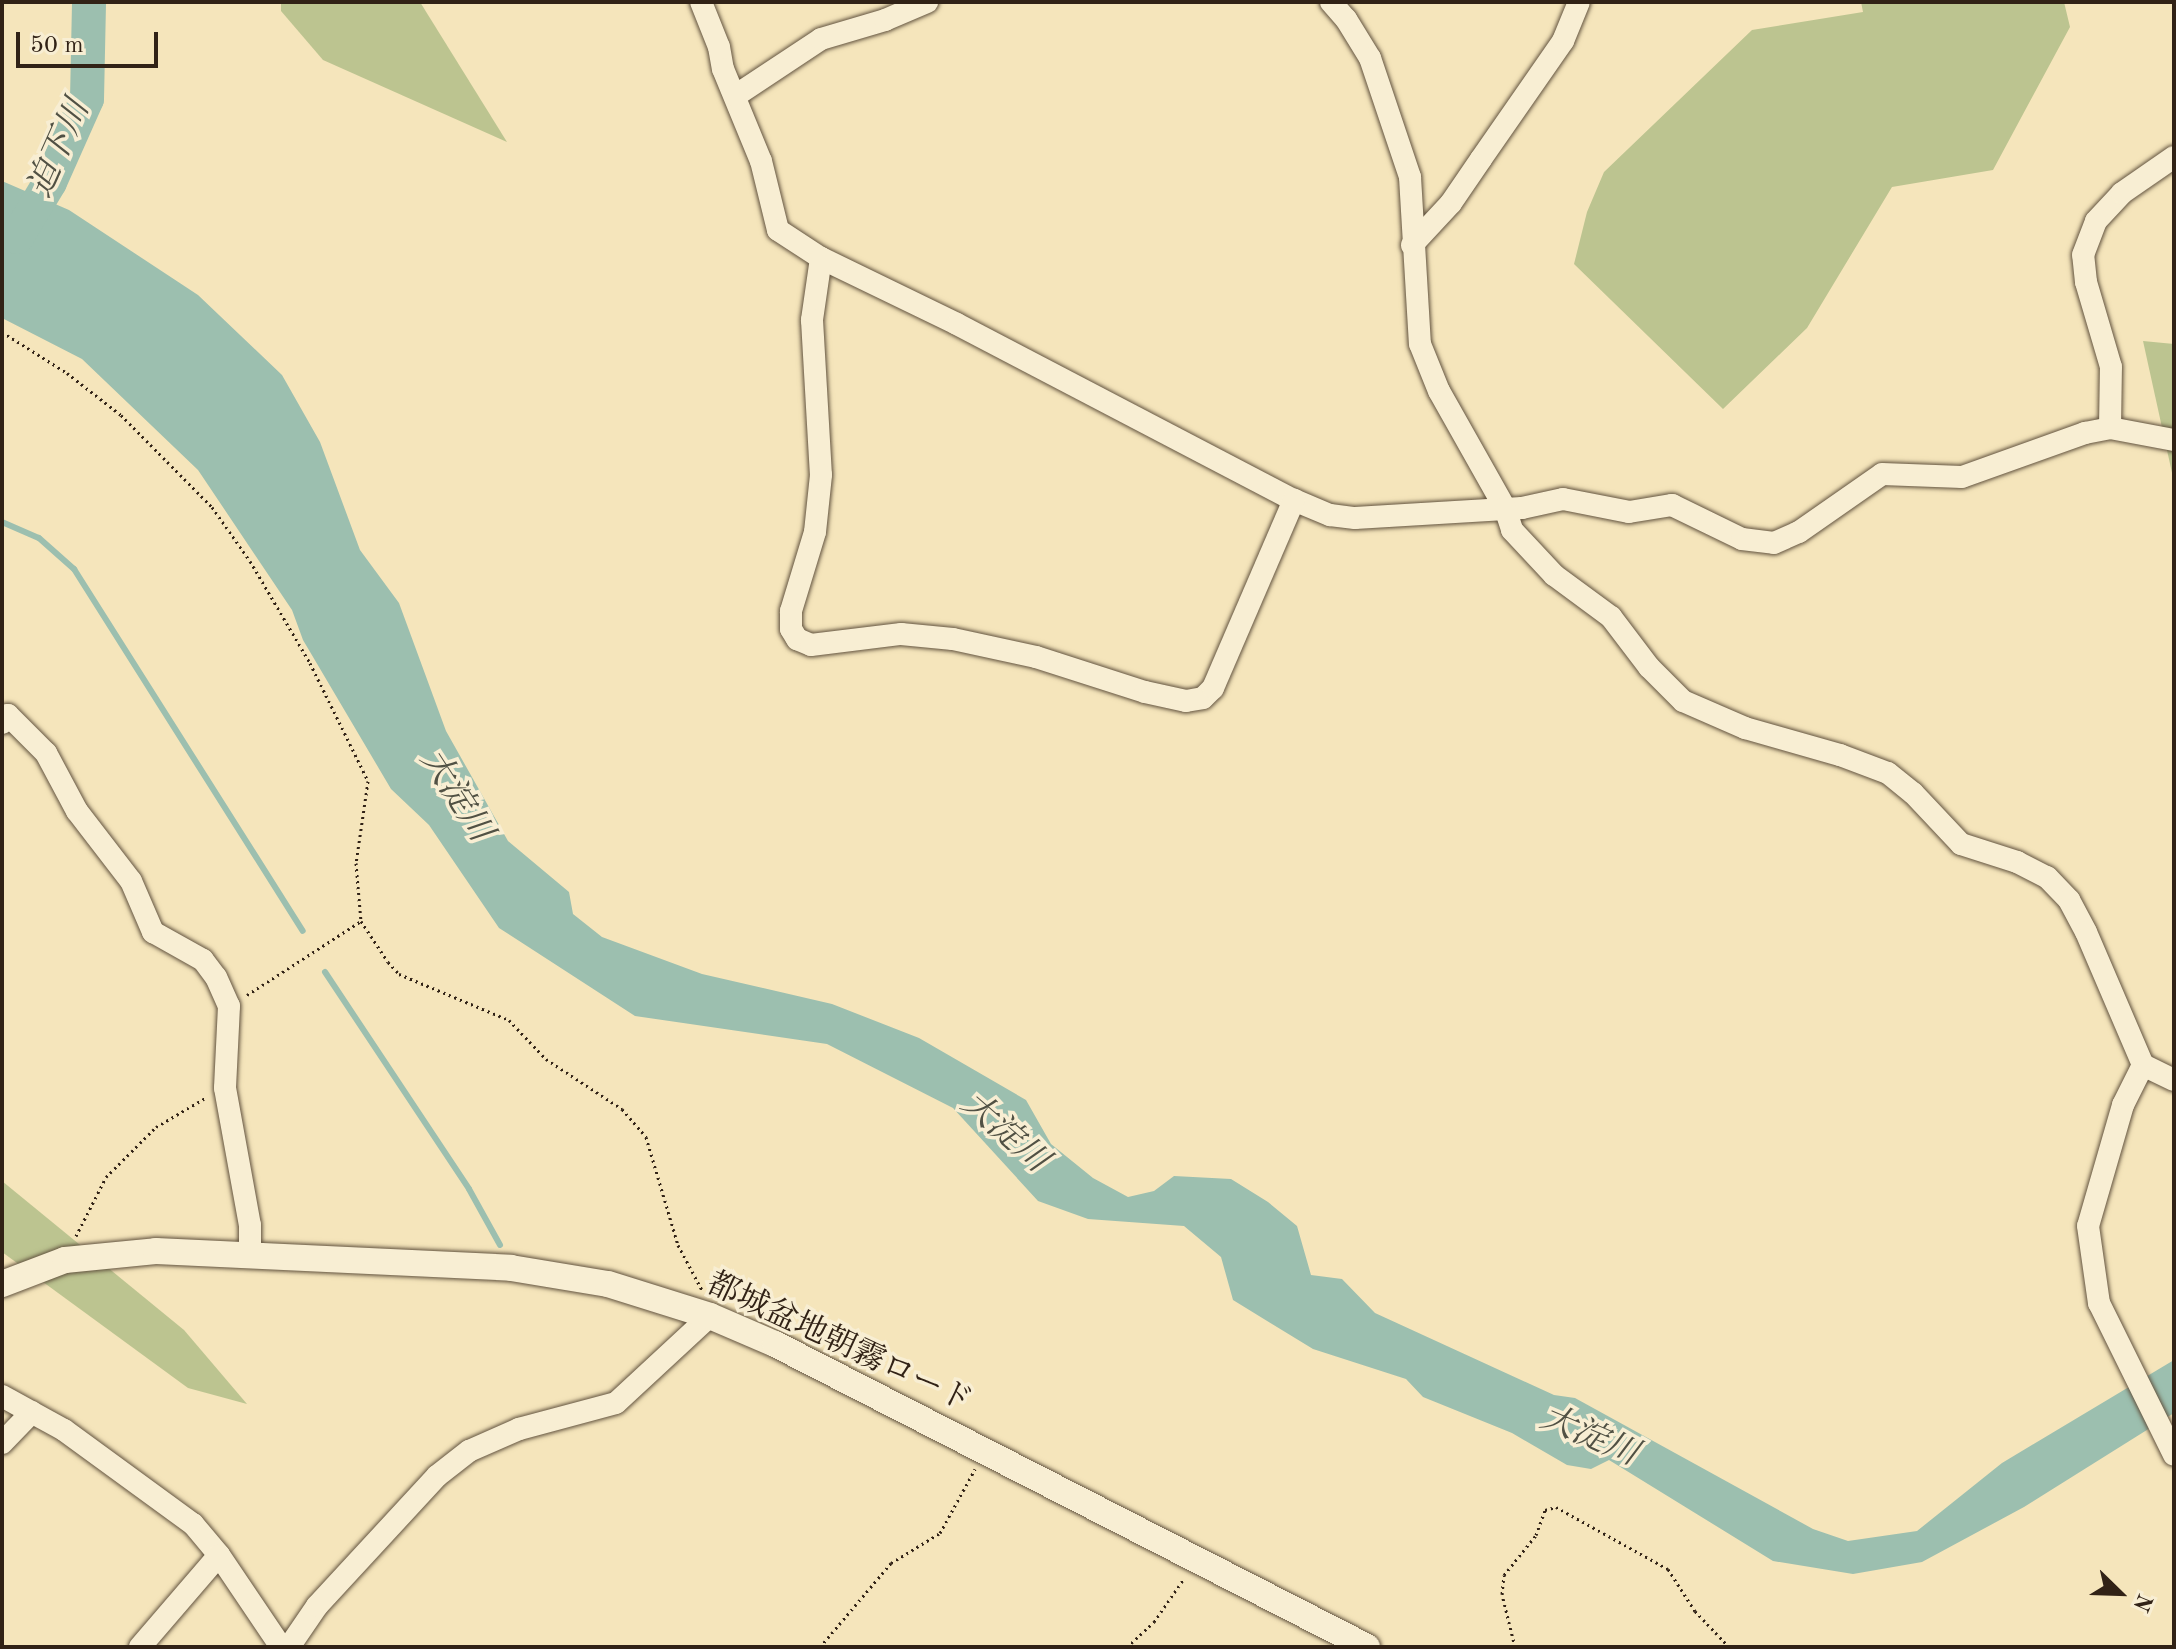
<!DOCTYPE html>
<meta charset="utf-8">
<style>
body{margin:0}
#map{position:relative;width:2176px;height:1649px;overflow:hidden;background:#f5e5bb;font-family:"Old Standard TT","Noto Serif JP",serif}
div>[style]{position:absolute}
.green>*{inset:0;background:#bcc490}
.water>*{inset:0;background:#9cbfaf}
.stream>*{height:6px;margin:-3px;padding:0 3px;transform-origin:3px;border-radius:3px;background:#9cbfaf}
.river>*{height:34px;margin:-17px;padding:0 17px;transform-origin:17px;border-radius:17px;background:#9cbfaf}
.path>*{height:3px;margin-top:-1.5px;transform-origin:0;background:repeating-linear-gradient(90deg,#312216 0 2px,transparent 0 6px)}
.roads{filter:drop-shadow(0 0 2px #62533f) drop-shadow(0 0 2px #62533f)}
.minor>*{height:22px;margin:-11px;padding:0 11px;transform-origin:11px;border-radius:11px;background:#f8eed3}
.tertiary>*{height:26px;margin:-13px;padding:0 13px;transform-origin:13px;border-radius:13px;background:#f8eed3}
span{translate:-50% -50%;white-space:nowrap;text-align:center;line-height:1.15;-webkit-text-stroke:7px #f8eed3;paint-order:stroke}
.street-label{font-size:32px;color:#312216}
.water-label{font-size:34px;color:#515144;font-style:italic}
.frame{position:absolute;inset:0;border:4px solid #312216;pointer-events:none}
.north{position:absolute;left:2080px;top:1553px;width:80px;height:80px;-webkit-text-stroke:6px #f8eed3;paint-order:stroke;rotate:113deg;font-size:22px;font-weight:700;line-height:32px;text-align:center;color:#312216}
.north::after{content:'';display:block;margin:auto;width:28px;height:36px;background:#312216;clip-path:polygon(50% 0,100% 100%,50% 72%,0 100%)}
.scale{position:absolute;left:16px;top:32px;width:142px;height:36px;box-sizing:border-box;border:4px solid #312216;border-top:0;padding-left:10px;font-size:24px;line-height:28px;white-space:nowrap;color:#312216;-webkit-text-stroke:6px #f8eed3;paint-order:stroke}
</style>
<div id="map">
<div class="green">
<i style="clip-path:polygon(281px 2px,420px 2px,507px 142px,323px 60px,281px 11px)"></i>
<i style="clip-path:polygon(1861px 2px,2064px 2px,2070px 27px,1993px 170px,1892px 187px,1807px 328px,1723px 409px,1574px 264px,1587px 212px,1604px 172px,1752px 30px,1863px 12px)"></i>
<i style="clip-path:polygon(2143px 341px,2174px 344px,2174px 482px)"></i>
<i style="clip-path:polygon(2px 1181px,184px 1330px,247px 1404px,188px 1388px,2px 1252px)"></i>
</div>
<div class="water">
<i style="clip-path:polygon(2px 181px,69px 210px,198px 295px,282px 375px,320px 442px,360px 550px,399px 603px,446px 731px,508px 841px,569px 892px,573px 914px,602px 937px,702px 974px,832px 1004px,919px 1038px,1026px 1100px,1051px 1144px,1093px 1178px,1128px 1197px,1154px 1191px,1174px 1176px,1231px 1179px,1268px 1202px,1297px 1226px,1311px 1275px,1342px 1279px,1375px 1313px,1554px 1395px,1575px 1398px,1813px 1529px,1848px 1541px,1917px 1531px,2002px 1463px,2174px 1360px,2174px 1413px,2024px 1507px,1922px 1562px,1853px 1574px,1773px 1561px,1609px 1460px,1591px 1469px,1567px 1465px,1512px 1433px,1423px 1397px,1406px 1379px,1313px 1349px,1233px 1300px,1221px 1257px,1184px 1226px,1088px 1219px,1038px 1201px,953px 1108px,827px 1044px,635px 1016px,499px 928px,429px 825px,391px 789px,303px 640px,292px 610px,198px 470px,82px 359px,2px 318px)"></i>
</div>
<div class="stream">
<i style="left:2px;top:522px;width:40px;rotate:23.4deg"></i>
<i style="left:39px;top:538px;width:47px;rotate:41.5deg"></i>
<i style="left:74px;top:569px;width:428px;rotate:57.7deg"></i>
<i style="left:325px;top:972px;width:260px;rotate:56.4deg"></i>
<i style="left:469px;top:1189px;width:64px;rotate:61deg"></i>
</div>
<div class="river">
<i style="left:17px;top:237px;width:64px;rotate:-59deg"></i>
<i style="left:50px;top:182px;width:91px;rotate:-66deg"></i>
<i style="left:87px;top:99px;width:97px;rotate:-88.8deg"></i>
</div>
<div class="path">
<i style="left:2px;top:332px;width:77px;rotate:32.2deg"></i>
<i style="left:67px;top:373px;width:68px;rotate:37.9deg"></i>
<i style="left:121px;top:415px;width:129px;rotate:45.3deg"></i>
<i style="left:212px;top:507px;width:66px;rotate:54.9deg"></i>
<i style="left:250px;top:561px;width:118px;rotate:59.5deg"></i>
<i style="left:310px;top:663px;width:131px;rotate:63.8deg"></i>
<i style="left:368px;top:781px;width:83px;rotate:98.3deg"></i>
<i style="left:356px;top:863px;width:58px;rotate:85.1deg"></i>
<i style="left:361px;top:921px;width:49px;rotate:56.6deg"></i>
<i style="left:388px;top:962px;width:16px;rotate:47deg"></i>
<i style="left:399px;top:974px;width:119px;rotate:22.7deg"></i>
<i style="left:509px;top:1020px;width:54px;rotate:46.5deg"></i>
<i style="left:546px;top:1059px;width:91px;rotate:33.3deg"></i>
<i style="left:622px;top:1109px;width:37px;rotate:49deg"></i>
<i style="left:646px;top:1137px;width:113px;rotate:73.5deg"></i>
<i style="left:678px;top:1245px;width:51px;rotate:61.9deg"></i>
<i style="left:247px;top:995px;width:136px;rotate:-33deg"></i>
<i style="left:76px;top:1236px;width:66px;rotate:-63deg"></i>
<i style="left:106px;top:1177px;width:71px;rotate:-45deg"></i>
<i style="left:156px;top:1127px;width:59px;rotate:-30.5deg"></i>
<i style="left:820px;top:1647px;width:110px;rotate:-49.8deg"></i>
<i style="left:891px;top:1563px;width:57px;rotate:-31.5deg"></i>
<i style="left:940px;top:1533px;width:73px;rotate:-61.3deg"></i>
<i style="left:1127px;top:1647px;width:37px;rotate:-43deg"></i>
<i style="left:1154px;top:1622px;width:51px;rotate:-55.4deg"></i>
<i style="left:1515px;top:1647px;width:55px;rotate:-103.8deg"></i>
<i style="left:1502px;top:1594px;width:19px;rotate:-84deg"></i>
<i style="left:1504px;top:1575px;width:51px;rotate:-51.3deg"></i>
<i style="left:1536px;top:1535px;width:27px;rotate:-70deg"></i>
<i style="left:1545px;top:1510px;width:11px;rotate:-15deg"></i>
<i style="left:1556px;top:1507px;width:128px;rotate:29deg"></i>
<i style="left:1668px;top:1569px;width:50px;rotate:57.3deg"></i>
<i style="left:1695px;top:1611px;width:50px;rotate:46.6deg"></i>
</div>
<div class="roads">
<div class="minor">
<i style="left:701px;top:2px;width:48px;rotate:68.2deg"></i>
<i style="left:719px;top:47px;width:22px;rotate:80deg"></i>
<i style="left:723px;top:69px;width:100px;rotate:67.6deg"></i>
<i style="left:761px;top:161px;width:71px;rotate:76.2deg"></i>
<i style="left:778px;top:230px;width:51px;rotate:33.1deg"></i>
<i style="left:821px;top:258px;width:151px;rotate:25.9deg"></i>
<i style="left:957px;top:324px;width:380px;rotate:27.6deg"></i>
<i style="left:1294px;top:500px;width:39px;rotate:23deg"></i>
<i style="left:1330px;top:515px;width:25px;rotate:7deg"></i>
<i style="left:1355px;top:518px;width:167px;rotate:-3.4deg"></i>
<i style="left:1522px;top:508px;width:42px;rotate:-12.4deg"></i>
<i style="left:1563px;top:499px;width:67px;rotate:11.1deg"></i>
<i style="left:1629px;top:512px;width:44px;rotate:-9.2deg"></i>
<i style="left:1672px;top:505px;width:78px;rotate:25.9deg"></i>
<i style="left:1742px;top:539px;width:32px;rotate:7deg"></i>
<i style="left:1774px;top:543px;width:27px;rotate:-24deg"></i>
<i style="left:1799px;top:532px;width:101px;rotate:-34.9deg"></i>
<i style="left:1882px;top:474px;width:80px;rotate:2.1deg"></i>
<i style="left:1962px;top:477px;width:131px;rotate:-19.7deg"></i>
<i style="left:2085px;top:433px;width:25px;rotate:-11deg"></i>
<i style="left:2110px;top:428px;width:65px;rotate:10.6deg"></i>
<i style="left:1331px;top:2px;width:23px;rotate:49deg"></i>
<i style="left:1346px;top:19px;width:46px;rotate:58.4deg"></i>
<i style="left:1370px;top:58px;width:126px;rotate:71.4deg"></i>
<i style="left:1410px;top:177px;width:167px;rotate:86.6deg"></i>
<i style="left:1420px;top:344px;width:51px;rotate:68deg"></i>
<i style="left:1439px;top:391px;width:134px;rotate:60.6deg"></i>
<i style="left:1505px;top:508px;width:23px;rotate:72deg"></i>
<i style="left:1512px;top:530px;width:62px;rotate:47deg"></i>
<i style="left:1554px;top:575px;width:71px;rotate:36.4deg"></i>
<i style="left:1611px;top:617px;width:63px;rotate:52.8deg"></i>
<i style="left:1649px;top:667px;width:48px;rotate:45deg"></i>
<i style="left:1683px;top:701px;width:68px;rotate:23.5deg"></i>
<i style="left:1745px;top:728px;width:99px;rotate:15.9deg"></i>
<i style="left:1840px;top:755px;width:51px;rotate:20.6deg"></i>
<i style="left:1888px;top:773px;width:32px;rotate:39deg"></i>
<i style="left:1913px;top:793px;width:70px;rotate:46.7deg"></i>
<i style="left:1961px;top:844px;width:59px;rotate:17.8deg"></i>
<i style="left:2017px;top:862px;width:34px;rotate:27deg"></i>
<i style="left:2047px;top:877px;width:32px;rotate:46deg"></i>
<i style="left:2069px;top:900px;width:36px;rotate:62deg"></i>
<i style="left:2086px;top:932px;width:145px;rotate:66.8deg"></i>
<i style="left:2143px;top:1065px;width:34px;rotate:26deg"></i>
<i style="left:735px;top:96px;width:103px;rotate:-33.5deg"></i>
<i style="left:821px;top:39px;width:67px;rotate:-16.5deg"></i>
<i style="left:885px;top:20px;width:46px;rotate:-23.2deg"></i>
<i style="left:1412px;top:245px;width:57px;rotate:-47.1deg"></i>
<i style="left:1451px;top:203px;width:53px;rotate:-55.7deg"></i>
<i style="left:1481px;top:159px;width:144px;rotate:-55.2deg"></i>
<i style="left:1563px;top:41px;width:42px;rotate:-67.7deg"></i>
<i style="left:821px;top:258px;width:63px;rotate:98.3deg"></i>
<i style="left:812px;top:320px;width:155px;rotate:86.7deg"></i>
<i style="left:821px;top:475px;width:57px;rotate:96deg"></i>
<i style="left:815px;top:532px;width:83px;rotate:106.9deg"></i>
<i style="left:791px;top:611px;width:18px;rotate:90deg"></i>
<i style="left:791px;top:629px;width:12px;rotate:59deg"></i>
<i style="left:797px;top:639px;width:15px;rotate:23deg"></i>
<i style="left:811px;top:645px;width:91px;rotate:-7deg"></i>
<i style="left:901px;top:634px;width:52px;rotate:5.5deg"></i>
<i style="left:953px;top:639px;width:85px;rotate:12.2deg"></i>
<i style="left:1036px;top:657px;width:114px;rotate:17.8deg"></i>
<i style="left:1145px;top:692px;width:42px;rotate:12.4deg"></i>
<i style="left:1186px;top:701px;width:17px;rotate:-10deg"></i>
<i style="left:1203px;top:698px;width:14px;rotate:-45deg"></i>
<i style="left:1213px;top:688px;width:205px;rotate:-66.7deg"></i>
<i style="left:2110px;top:428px;width:61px;rotate:-89.1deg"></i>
<i style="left:2111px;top:367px;width:89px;rotate:-106.4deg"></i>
<i style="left:2086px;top:282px;width:27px;rotate:-96deg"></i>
<i style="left:2083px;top:255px;width:36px;rotate:-69deg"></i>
<i style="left:2096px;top:221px;width:38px;rotate:-47deg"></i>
<i style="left:2122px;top:193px;width:63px;rotate:-34.7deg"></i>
<i style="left:2px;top:723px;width:10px;rotate:-53deg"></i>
<i style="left:8px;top:715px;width:54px;rotate:45deg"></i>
<i style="left:46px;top:753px;width:66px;rotate:61.9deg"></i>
<i style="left:77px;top:811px;width:88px;rotate:52.4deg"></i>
<i style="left:131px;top:881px;width:56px;rotate:66.7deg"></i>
<i style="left:153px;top:932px;width:57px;rotate:29.2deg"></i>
<i style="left:203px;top:960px;width:21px;rotate:53deg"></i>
<i style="left:216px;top:977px;width:32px;rotate:66deg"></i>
<i style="left:229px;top:1006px;width:82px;rotate:92.8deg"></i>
<i style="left:225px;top:1088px;width:139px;rotate:79.7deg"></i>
<i style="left:250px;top:1225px;width:31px;rotate:90deg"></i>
<i style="left:2143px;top:1065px;width:45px;rotate:116.6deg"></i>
<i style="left:2123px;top:1105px;width:126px;rotate:106.1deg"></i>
<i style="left:2088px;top:1226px;width:78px;rotate:81.9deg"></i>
<i style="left:2099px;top:1303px;width:169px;rotate:63.7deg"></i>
<i style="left:2px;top:1396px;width:71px;rotate:28.7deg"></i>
<i style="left:64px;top:1430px;width:160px;rotate:36.1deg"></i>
<i style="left:193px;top:1524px;width:40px;rotate:50deg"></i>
<i style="left:219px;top:1555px;width:111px;rotate:56deg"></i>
<i style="left:2px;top:1443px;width:43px;rotate:-45.9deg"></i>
<i style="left:140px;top:1647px;width:121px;rotate:-49.3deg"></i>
<i style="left:289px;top:1647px;width:50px;rotate:-55.7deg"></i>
<i style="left:317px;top:1606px;width:177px;rotate:-47.3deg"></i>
<i style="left:437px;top:1476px;width:41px;rotate:-38deg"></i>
<i style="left:469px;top:1451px;width:55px;rotate:-23.7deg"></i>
<i style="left:519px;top:1429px;width:100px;rotate:-15deg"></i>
<i style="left:616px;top:1403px;width:128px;rotate:-42.8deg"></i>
</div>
<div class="tertiary">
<i style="left:2px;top:1284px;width:67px;rotate:-20.9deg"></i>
<i style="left:65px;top:1260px;width:91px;rotate:-5.6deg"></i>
<i style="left:156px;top:1251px;width:355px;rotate:2.7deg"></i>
<i style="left:511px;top:1268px;width:98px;rotate:9.4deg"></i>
<i style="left:608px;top:1284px;width:107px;rotate:17.4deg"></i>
<i style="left:710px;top:1316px;width:71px;rotate:23.3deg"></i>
<i style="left:775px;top:1344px;width:665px;rotate:27.1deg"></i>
</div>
</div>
<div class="street-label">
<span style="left:839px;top:1344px;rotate:25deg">都城盆地朝霧ロード</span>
</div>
<div class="water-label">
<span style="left:60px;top:149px;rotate:-66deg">迫下川</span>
<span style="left:455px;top:796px;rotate:57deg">大淀川</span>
<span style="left:1004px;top:1133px;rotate:41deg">大淀川</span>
<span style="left:1589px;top:1437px;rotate:23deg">大淀川</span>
</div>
<div class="frame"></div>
<div class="north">N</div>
<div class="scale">50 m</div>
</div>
